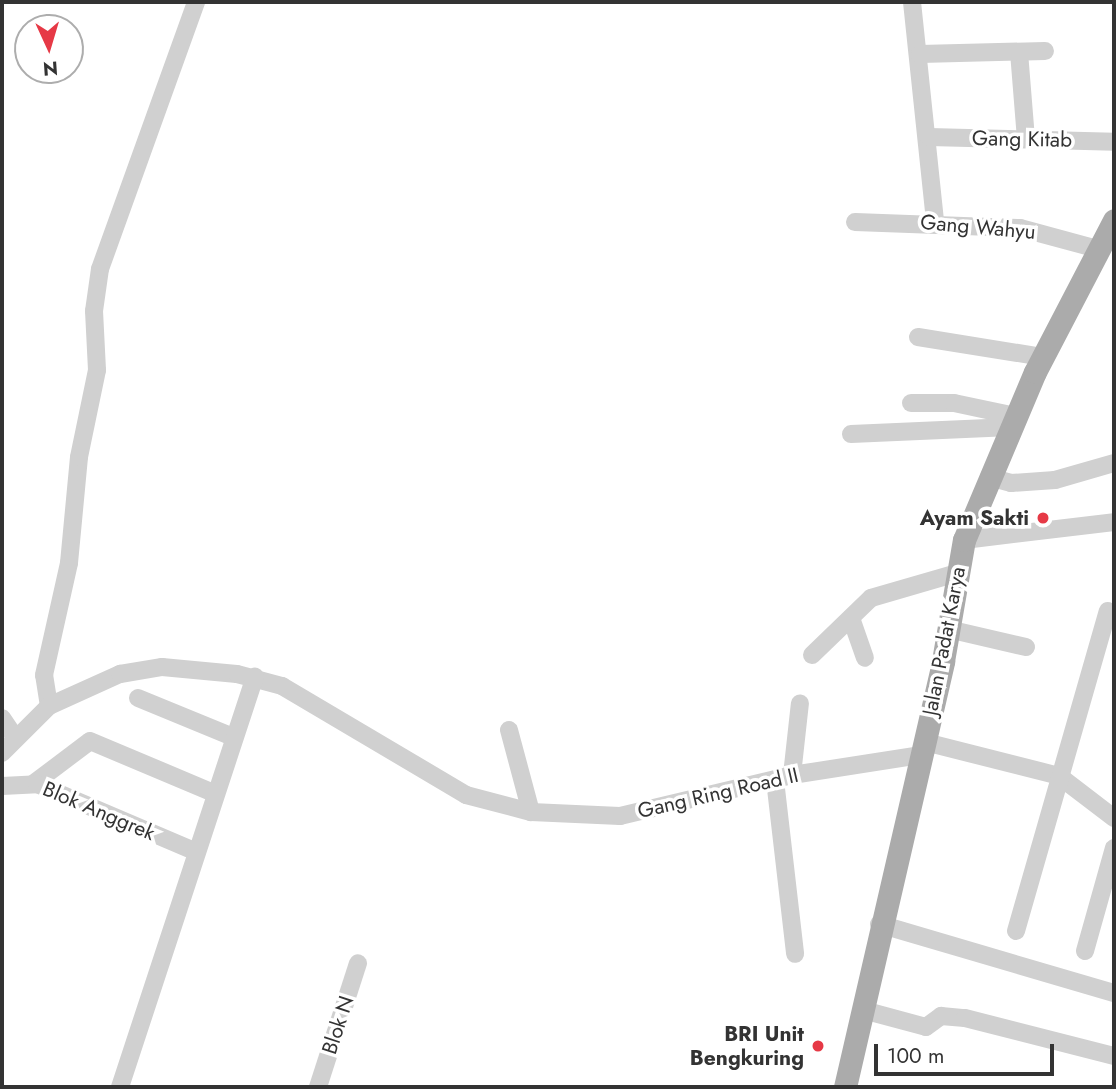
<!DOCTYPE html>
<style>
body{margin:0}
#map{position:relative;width:1116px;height:1089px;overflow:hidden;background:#fff;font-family:Jost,sans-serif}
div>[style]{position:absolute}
.minor>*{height:18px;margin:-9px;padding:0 9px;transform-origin:9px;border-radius:9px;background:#d0d0d0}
.major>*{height:23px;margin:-11.5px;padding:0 11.5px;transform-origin:11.5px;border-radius:11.5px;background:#ababab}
.dots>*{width:19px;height:19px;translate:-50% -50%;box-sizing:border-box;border:4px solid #fff;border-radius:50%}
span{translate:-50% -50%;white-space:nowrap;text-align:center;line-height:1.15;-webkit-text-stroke:7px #fff;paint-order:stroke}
.street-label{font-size:21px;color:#333}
.poi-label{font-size:21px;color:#333;font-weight:700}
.right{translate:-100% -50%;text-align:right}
.frame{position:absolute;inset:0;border:4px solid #333;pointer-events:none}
.north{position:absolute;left:14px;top:14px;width:70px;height:70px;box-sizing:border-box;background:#fff;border:2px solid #adadad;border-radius:50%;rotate:176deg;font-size:19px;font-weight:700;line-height:28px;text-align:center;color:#333}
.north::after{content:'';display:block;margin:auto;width:24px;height:32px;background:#e63946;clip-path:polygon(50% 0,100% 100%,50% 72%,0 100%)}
.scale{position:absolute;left:874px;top:1044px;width:180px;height:32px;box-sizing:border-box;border:4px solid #333;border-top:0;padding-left:9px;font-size:21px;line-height:24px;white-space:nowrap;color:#333;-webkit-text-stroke:5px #fff;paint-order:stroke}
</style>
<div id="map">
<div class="minor">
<i style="left:912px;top:2px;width:221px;rotate:84deg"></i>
<i style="left:1019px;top:52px;width:87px;rotate:85.4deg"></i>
<i style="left:920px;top:54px;width:125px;rotate:-1.4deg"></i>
<i style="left:929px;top:137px;width:185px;rotate:1.5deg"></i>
<i style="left:855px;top:222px;width:165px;rotate:2.1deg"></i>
<i style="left:1020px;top:228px;width:81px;rotate:15.1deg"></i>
<i style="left:918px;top:337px;width:127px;rotate:9.1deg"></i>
<i style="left:911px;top:403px;width:43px"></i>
<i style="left:954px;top:403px;width:62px;rotate:12deg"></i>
<i style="left:851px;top:434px;width:160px;rotate:-2.5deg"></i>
<i style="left:989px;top:477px;width:23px;rotate:15deg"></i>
<i style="left:1011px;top:483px;width:44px;rotate:-3.9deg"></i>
<i style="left:1055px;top:480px;width:61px;rotate:-16.1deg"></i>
<i style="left:964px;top:540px;width:151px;rotate:-6.8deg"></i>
<i style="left:851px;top:618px;width:42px;rotate:70.7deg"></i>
<i style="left:948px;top:629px;width:80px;rotate:13deg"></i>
<i style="left:812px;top:655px;width:82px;rotate:-44deg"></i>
<i style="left:871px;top:598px;width:90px;rotate:-16.2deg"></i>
<i style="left:138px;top:698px;width:103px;rotate:22.3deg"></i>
<i style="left:49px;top:706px;width:31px;rotate:-99deg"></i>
<i style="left:44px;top:675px;width:115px;rotate:-77.4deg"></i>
<i style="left:69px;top:563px;width:106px;rotate:-84.6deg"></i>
<i style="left:79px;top:457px;width:89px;rotate:-78.3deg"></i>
<i style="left:97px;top:370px;width:59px;rotate:-92.9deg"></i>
<i style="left:94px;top:311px;width:42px;rotate:-81.9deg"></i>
<i style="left:100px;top:269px;width:284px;rotate:-70.2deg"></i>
<i style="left:2px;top:718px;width:23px;rotate:56deg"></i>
<i style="left:509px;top:730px;width:85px;rotate:75deg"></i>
<i style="left:925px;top:742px;width:138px;rotate:14.2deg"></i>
<i style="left:1059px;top:776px;width:69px;rotate:37.4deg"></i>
<i style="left:2px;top:753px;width:66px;rotate:-45deg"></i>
<i style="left:49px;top:706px;width:78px;rotate:-24.3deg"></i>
<i style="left:120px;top:674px;width:43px;rotate:-9.5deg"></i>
<i style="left:162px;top:667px;width:75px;rotate:5.3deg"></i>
<i style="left:237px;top:674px;width:47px;rotate:14.9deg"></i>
<i style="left:282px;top:686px;width:214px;rotate:30.6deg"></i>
<i style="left:466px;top:795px;width:67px;rotate:14.7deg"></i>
<i style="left:531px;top:812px;width:89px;rotate:2.6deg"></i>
<i style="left:620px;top:816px;width:177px;rotate:-13.4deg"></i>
<i style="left:792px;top:775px;width:131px;rotate:-8.8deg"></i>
<i style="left:792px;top:775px;width:72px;rotate:-83.7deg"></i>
<i style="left:775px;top:780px;width:175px;rotate:83.4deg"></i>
<i style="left:33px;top:784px;width:71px;rotate:-37deg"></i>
<i style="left:90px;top:741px;width:134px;rotate:22.8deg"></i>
<i style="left:2px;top:786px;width:35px;rotate:-3deg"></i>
<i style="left:37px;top:784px;width:171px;rotate:23.1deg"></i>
<i style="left:879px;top:924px;width:245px;rotate:16.4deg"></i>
<i style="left:1016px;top:931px;width:333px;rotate:-74deg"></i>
<i style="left:1085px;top:951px;width:107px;rotate:-74.3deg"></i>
<i style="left:863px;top:1010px;width:65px;rotate:15.1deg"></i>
<i style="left:926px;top:1027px;width:19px;rotate:-36deg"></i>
<i style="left:941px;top:1016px;width:24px;rotate:5deg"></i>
<i style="left:965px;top:1018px;width:154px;rotate:14.3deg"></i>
<i style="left:120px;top:1087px;width:432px;rotate:-71.8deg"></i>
<i style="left:318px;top:1087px;width:130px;rotate:-72.1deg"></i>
</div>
<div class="major">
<i style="left:845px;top:1087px;width:437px;rotate:-77deg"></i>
<i style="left:943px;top:661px;width:123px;rotate:-80.2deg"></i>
<i style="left:964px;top:540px;width:182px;rotate:-67.1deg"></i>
<i style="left:1035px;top:372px;width:171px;rotate:-62.5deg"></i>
</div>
<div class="dots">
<i style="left:1043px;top:518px;background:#e63946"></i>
<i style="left:818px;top:1046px;background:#e63946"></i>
</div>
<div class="street-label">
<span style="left:1022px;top:139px;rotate:1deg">Gang Kitab</span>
<span style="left:978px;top:227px;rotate:5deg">Gang Wahyu</span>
<span style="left:944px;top:641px;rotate:-79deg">Jalan Padat Karya</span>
<span style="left:718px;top:793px;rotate:-13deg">Gang Ring Road II</span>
<span style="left:99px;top:811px;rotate:23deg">Blok Anggrek</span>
<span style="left:338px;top:1025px;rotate:-72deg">Blok N</span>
</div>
<div class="poi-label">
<span class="right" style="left:1029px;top:518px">Ayam Sakti</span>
<span class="right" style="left:804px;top:1046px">BRI Unit<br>Bengkuring</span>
</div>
<div class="frame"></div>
<div class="north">N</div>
<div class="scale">100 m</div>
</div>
